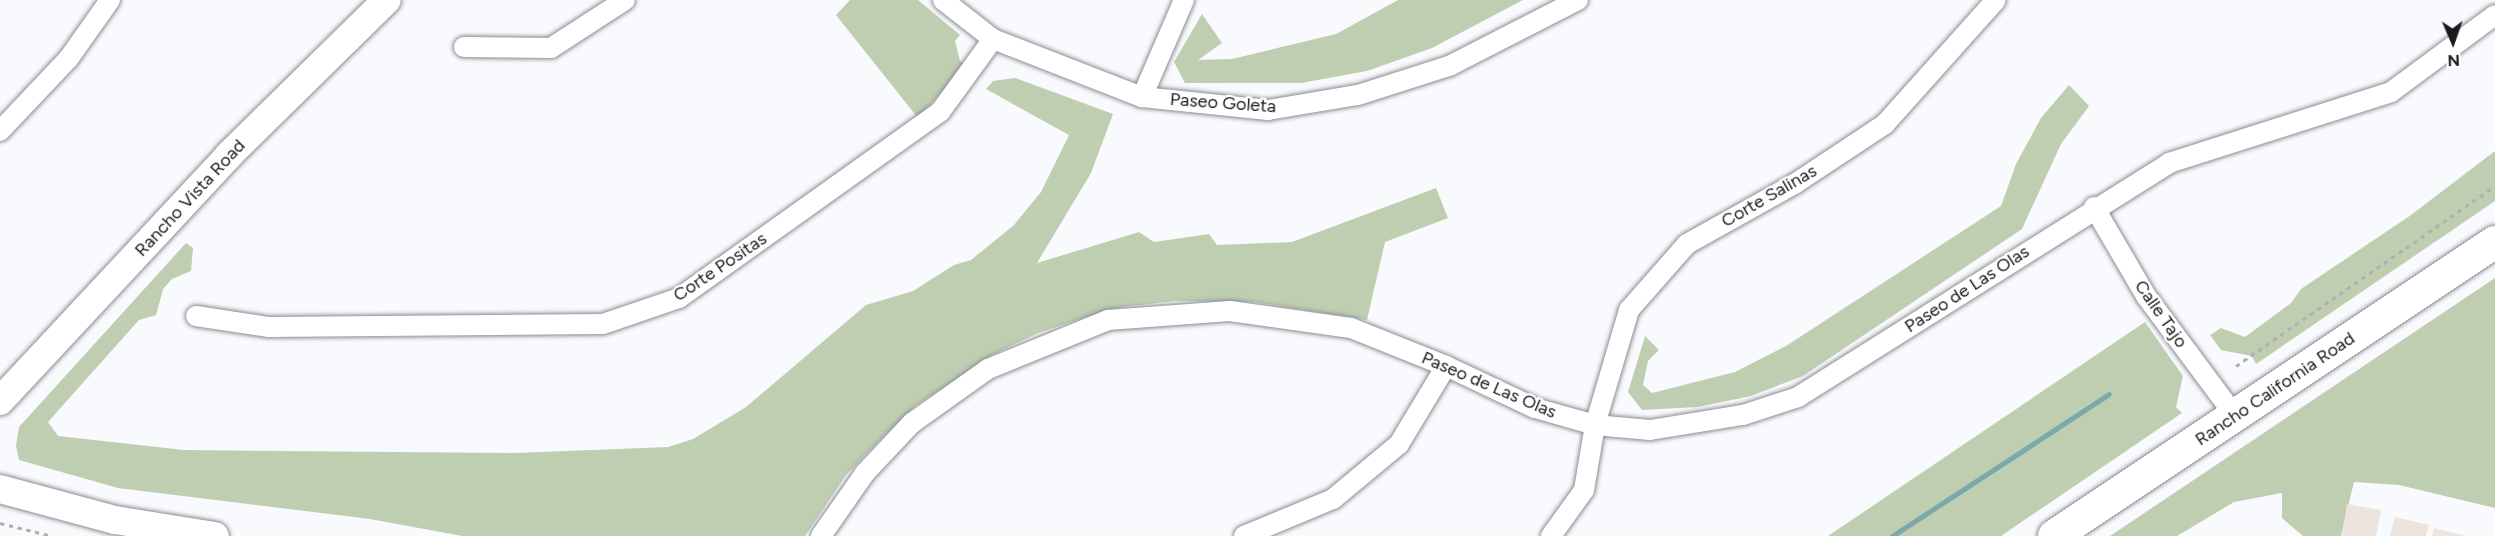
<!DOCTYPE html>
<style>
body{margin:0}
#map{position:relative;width:2495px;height:536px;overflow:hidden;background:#f9fafd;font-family:Figtree,sans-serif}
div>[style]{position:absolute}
.green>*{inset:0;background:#bfceb0}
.stream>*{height:5px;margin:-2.5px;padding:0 2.5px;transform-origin:2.5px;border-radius:2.5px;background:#7ba8aa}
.building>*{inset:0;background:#ece4dd}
.path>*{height:3px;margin-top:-1.5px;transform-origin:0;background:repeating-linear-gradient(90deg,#afb0b3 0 4.5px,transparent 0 9px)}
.roads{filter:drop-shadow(0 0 2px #8b8c95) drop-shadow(0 0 2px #8b8c95)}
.minor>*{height:20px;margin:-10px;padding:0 10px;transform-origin:10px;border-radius:10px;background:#fff}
.secondary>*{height:28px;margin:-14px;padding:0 14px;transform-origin:14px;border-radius:14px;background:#fff}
.primary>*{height:32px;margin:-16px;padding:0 16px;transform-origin:16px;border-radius:16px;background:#fff}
span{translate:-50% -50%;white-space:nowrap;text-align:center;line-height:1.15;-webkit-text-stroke:4.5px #fff;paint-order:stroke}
.street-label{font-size:18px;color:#1b1b1e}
.north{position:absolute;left:2423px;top:12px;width:60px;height:60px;-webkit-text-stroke:4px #fff;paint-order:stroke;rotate:178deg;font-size:16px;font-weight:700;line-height:24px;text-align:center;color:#1b1b1e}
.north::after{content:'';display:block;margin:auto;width:21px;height:27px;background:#1b1b1e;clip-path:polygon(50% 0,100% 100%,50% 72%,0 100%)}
</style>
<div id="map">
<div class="green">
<i style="clip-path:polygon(850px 0,918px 0,960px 35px,955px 41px,960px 61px,966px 65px,918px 118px,836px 15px)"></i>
<i style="clip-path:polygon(1398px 0,1523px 0,1432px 48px,1367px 71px,1301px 83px,1185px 83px,1174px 62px,1202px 14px,1222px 43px,1198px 60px,1232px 59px,1336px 34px)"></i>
<i style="clip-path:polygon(1015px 78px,1113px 114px,1091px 173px,1037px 263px,1139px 232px,1154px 242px,1209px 234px,1217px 245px,1292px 242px,1436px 188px,1448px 218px,1385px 242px,1367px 320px,1254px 302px,1174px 301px,1123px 307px,1083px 318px,1038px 333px,994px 354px,915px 406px,876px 444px,846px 475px,805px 536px,462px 536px,370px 519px,118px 488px,19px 460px,16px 446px,19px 427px,186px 243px,193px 248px,191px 271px,172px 279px,163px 289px,156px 315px,139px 320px,48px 422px,58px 436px,184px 450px,515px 453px,668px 447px,693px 439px,746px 407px,866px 305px,913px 291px,954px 265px,971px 260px,1014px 225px,1041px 192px,1069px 135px,986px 89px,993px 81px)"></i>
<i style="clip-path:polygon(2069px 85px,2089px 106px,2061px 144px,2022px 229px,1803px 376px,1751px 396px,1698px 407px,1642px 410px,1628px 392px,1645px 336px,1659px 350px,1648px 361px,1643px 385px,1652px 393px,1735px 372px,1786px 346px,2001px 206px,2016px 164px,2041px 118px)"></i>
<i style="clip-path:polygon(2495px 151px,2495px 201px,2256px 364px,2252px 356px,2221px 350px,2210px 335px,2221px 328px,2245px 337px,2291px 303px,2301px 289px,2411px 215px)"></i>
<i style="clip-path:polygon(2495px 278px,2495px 508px,2399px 485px,2354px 482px,2341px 536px,2303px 536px,2282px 518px,2282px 493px,2234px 502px,2177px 536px,2110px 536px)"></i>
<i style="clip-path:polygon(2145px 322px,2183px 376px,2176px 407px,2182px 413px,2001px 536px,1828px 536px)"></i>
</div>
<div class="stream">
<i style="left:1892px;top:536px;width:259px;rotate:-33.2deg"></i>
</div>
<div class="building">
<i style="clip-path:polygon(2347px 504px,2381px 510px,2376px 536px,2342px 536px)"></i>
<i style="clip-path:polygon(2395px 517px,2429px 525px,2426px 536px,2390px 536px)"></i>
<i style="clip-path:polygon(2434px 528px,2463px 535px,2463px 536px,2432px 536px)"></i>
</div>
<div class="path">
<i style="left:2236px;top:366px;width:315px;rotate:-34.8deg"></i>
<i style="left:0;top:523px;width:54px;rotate:14deg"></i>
</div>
<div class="roads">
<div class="minor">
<i style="left:943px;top:0;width:63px;rotate:38deg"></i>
<i style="left:993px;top:39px;width:160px;rotate:21.3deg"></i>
<i style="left:1142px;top:97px;width:127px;rotate:5.9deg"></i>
<i style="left:1268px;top:110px;width:91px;rotate:-9.5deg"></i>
<i style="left:1358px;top:95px;width:96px;rotate:-17.7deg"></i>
<i style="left:1449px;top:66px;width:145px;rotate:-27.1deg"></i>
<i style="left:464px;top:47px;width:87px;rotate:0.7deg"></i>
<i style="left:551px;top:48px;width:88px;rotate:-33deg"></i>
<i style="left:1142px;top:97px;width:106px;rotate:-66.6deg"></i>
<i style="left:0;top:131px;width:100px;rotate:-46.6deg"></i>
<i style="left:69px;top:58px;width:71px;rotate:-54.7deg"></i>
<i style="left:2094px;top:207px;width:103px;rotate:59.7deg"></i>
<i style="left:2146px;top:296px;width:149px;rotate:53.4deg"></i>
<i style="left:196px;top:316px;width:74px;rotate:8.6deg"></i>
<i style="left:269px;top:327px;width:334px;rotate:-0.5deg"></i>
<i style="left:603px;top:324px;width:80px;rotate:-18.9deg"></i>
<i style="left:679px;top:298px;width:320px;rotate:-35.5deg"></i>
<i style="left:940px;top:112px;width:90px;rotate:-54deg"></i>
<i style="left:821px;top:536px;width:77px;rotate:-55.1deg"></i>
<i style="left:865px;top:473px;width:69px;rotate:-46.8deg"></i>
<i style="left:912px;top:423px;width:93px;rotate:-35.4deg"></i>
<i style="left:988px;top:369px;width:130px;rotate:-22.2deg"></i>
<i style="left:1108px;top:320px;width:122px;rotate:-4.2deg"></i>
<i style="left:1230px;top:311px;width:122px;rotate:8deg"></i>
<i style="left:1351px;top:328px;width:102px;rotate:21.8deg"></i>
<i style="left:1446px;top:366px;width:98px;rotate:25.3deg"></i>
<i style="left:1535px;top:408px;width:62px;rotate:15.8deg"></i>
<i style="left:1595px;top:425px;width:55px;rotate:5.2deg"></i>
<i style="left:1650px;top:430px;width:94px;rotate:-9.2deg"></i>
<i style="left:1743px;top:415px;width:58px;rotate:-18.1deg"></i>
<i style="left:1798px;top:397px;width:439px;rotate:-32.2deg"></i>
<i style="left:2169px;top:163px;width:233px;rotate:-17.7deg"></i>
<i style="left:2391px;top:92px;width:129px;rotate:-36.5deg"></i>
<i style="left:1244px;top:536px;width:96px;rotate:-22.6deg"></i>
<i style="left:1333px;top:499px;width:86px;rotate:-39.8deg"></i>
<i style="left:1399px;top:444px;width:91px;rotate:-58.9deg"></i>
<i style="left:1551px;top:536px;width:57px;rotate:-54.3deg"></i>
<i style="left:1584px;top:490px;width:66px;rotate:-80.4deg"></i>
<i style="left:1595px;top:425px;width:120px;rotate:-73.5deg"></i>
<i style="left:1629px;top:310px;width:88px;rotate:-48.7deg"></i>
<i style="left:1687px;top:244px;width:125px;rotate:-29.2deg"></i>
<i style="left:1796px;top:183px;width:107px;rotate:-33.5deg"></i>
<i style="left:1885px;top:124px;width:166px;rotate:-48.2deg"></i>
</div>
<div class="secondary">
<i style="left:0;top:401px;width:336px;rotate:-47deg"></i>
<i style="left:229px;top:155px;width:221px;rotate:-44.5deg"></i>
<i style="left:0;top:489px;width:119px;rotate:15.1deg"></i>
<i style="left:115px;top:520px;width:101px;rotate:9.1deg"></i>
</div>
<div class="primary">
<i style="left:2054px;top:536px;width:530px;rotate:-33.69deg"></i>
</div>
</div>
<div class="street-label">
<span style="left:1223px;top:103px;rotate:4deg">Paseo Goleta</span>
<span style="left:1769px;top:196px;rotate:-30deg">Corte Salinas</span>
<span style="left:190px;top:198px;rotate:-47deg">Rancho Vista Road</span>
<span style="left:720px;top:267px;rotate:-34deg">Corte Positas</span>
<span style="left:1967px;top:289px;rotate:-33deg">Paseo de Las Olas</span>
<span style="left:2161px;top:314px;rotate:55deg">Calle Tajo</span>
<span style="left:1489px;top:385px;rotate:23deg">Paseo de Las Olas</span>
<span style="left:2275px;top:389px;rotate:-34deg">Rancho California Road</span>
</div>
<div class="north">N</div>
</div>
